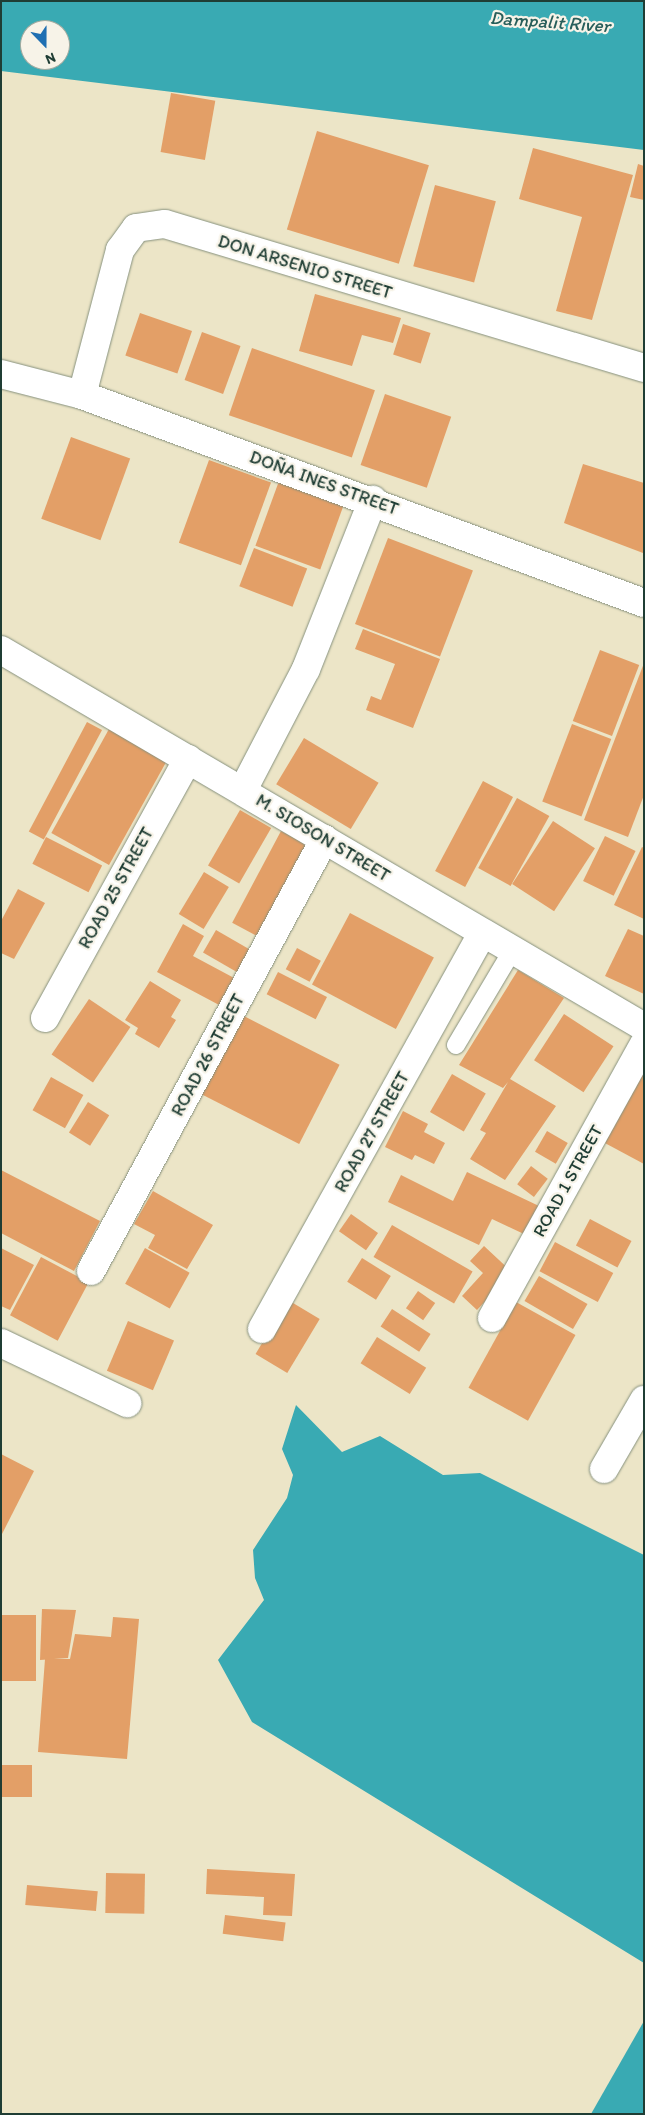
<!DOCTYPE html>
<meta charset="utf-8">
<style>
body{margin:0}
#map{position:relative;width:645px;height:2115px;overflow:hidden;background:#ece5c7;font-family:Itim,sans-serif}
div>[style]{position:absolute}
.water>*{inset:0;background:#39aab3}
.building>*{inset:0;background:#e39f67;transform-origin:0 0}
.roads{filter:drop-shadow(0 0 1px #86917e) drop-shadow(0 0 1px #86917e)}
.service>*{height:18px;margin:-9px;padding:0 9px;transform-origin:9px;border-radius:9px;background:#fff}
.minor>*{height:28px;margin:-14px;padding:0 14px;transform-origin:14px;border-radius:14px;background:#fff}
span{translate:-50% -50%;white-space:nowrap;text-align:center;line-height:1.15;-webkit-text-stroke:4.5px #f7f3e8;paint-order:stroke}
.street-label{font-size:18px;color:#1f3d34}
.water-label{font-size:19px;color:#275e5a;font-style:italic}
.frame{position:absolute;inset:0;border:2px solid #1f3d34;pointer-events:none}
.north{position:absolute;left:20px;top:20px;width:50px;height:50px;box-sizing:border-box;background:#f7f3e8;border:1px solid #a1aaa0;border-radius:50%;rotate:158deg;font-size:14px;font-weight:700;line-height:20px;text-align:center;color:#1f3d34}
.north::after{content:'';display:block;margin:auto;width:18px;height:22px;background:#1f6fb2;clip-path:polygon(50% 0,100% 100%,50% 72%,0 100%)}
</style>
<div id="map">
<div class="water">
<i style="clip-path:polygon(evenodd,1px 1px,644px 1px,644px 150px,1px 71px,1px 1px,30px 30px,60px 30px,60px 60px,30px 60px,30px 30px)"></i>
<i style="clip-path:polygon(296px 1405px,342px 1452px,380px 1436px,443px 1475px,480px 1473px,644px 1555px,644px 1963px,252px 1722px,218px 1660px,264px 1600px,255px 1578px,253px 1550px,287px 1498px,293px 1475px,282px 1449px)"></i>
<i style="clip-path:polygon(644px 2021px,644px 2114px,591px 2114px)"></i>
</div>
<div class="building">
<i style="left:171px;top:93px;width:45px;height:60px;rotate:10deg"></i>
<i style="left:317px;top:131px;width:117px;height:103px;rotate:17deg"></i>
<i style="clip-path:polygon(533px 148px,633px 175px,592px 320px,556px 311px,582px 217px,519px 199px)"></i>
<i style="clip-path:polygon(638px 164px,644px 166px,644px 200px,630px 197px)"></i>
<i style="left:435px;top:185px;width:63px;height:84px;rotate:15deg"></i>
<i style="clip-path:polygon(315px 294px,401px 318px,393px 343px,362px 335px,352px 366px,299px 351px)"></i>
<i style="left:140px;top:313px;width:55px;height:45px;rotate:19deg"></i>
<i style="left:403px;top:324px;width:29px;height:32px;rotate:18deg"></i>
<i style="left:202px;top:332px;width:41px;height:51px;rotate:20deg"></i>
<i style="left:252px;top:348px;width:130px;height:71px;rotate:19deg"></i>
<i style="left:385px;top:394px;width:70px;height:75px;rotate:19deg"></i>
<i style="left:71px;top:437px;width:63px;height:87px;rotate:20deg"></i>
<i style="left:209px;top:460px;width:66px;height:88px;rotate:20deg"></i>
<i style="clip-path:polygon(583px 464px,644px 483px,643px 553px,564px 523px)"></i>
<i style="left:279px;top:481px;width:69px;height:69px;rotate:20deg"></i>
<i style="left:388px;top:538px;width:91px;height:92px;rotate:21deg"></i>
<i style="left:254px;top:548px;width:57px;height:41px;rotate:21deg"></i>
<i style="clip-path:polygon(363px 629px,440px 659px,413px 728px,366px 710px,371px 696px,381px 700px,395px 664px,355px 649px)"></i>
<i style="left:600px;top:650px;width:42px;height:76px;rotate:21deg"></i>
<i style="clip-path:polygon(644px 663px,644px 795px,628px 837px,584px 820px)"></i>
<i style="left:87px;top:722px;width:17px;height:124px;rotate:28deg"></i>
<i style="left:572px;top:724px;width:42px;height:83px;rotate:21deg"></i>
<i style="left:109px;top:729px;width:66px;height:119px;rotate:29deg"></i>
<i style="left:304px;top:738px;width:87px;height:54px;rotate:31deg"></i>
<i style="left:483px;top:781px;width:34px;height:102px;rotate:28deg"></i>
<i style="left:517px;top:798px;width:37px;height:80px;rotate:29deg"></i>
<i style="left:240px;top:810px;width:36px;height:64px;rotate:30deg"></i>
<i style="left:553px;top:821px;width:50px;height:75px;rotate:33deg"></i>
<i style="left:281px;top:831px;width:30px;height:104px;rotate:28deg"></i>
<i style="left:605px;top:836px;width:34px;height:50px;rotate:26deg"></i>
<i style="left:46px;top:837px;width:63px;height:30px;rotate:27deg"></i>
<i style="clip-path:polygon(642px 847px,644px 848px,644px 919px,614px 905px)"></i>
<i style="left:204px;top:872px;width:29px;height:49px;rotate:31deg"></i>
<i style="clip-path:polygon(18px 889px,45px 903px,14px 959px,1px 953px,1px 921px)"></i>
<i style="left:350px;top:913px;width:95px;height:81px;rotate:28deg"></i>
<i style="clip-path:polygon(183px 924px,204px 936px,193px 956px,236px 979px,221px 1006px,157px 972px)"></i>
<i style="clip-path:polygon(628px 929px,644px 936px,644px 994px,605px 976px)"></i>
<i style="left:216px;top:930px;width:43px;height:26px;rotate:30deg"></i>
<i style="left:297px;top:948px;width:27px;height:24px;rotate:28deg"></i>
<i style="clip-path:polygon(518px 970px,564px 998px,510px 1079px,556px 1106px,505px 1180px,470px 1159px,486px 1133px,480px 1130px,508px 1082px,503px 1088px,459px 1065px)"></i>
<i style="left:278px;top:972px;width:55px;height:25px;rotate:27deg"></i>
<i style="clip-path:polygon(150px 981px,181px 1000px,171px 1017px,176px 1020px,159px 1048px,135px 1034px,138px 1028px,125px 1020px)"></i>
<i style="left:89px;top:999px;width:50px;height:67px;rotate:34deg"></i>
<i style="left:238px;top:1013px;width:114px;height:89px;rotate:27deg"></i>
<i style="left:564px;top:1014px;width:59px;height:55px;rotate:33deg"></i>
<i style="clip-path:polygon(644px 1067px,644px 1164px,603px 1142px)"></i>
<i style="left:452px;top:1074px;width:39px;height:44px;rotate:30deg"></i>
<i style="left:51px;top:1077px;width:37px;height:38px;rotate:29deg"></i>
<i style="left:88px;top:1102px;width:25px;height:36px;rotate:32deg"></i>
<i style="clip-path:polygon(403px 1111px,428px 1124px,424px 1132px,445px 1143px,434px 1164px,415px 1155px,412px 1160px,385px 1147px)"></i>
<i style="left:547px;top:1131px;width:24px;height:24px;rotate:30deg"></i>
<i style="left:531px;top:1166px;width:21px;height:23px;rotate:37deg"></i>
<i style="clip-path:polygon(1px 1170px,100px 1221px,74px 1271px,1px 1233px)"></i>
<i style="clip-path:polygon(467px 1172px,539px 1206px,526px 1235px,492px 1219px,479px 1245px,388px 1202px,401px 1175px,453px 1201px)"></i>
<i style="clip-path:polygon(153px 1191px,213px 1225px,187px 1269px,148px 1248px,155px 1235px,134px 1224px)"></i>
<i style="left:351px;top:1214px;width:33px;height:21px;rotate:35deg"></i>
<i style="left:590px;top:1219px;width:47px;height:30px;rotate:28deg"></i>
<i style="left:392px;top:1225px;width:93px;height:37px;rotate:30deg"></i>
<i style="left:555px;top:1242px;width:66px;height:33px;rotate:28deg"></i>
<i style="clip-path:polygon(484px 1246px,512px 1272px,477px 1310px,462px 1296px,483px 1273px,470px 1261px)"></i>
<i style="clip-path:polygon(1px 1248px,34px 1265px,10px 1310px,1px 1306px)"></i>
<i style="left:145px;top:1248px;width:51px;height:41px;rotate:29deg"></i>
<i style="left:41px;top:1257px;width:54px;height:66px;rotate:28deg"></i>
<i style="left:362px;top:1258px;width:34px;height:28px;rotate:32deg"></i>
<i style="left:539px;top:1276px;width:56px;height:29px;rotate:30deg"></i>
<i style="left:418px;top:1291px;width:21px;height:21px;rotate:35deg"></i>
<i style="left:288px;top:1300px;width:37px;height:63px;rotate:31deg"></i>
<i style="left:516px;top:1302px;width:68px;height:98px;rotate:29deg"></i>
<i style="left:392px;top:1309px;width:46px;height:21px;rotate:33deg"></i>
<i style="left:128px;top:1321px;width:50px;height:54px;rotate:23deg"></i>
<i style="left:377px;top:1337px;width:58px;height:31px;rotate:32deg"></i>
<i style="clip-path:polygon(1px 1454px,34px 1471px,1px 1536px)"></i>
<i style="clip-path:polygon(42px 1609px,76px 1610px,68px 1658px,40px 1660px)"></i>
<i style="left:1px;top:1615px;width:35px;height:66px"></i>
<i style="clip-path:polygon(113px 1617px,139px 1619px,127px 1759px,38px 1752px,45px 1659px,70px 1659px,75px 1634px,111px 1637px)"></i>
<i style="left:1px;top:1765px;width:31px;height:32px"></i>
<i style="clip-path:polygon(207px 1869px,295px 1874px,292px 1916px,263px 1915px,264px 1897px,206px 1894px)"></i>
<i style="left:106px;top:1873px;width:39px;height:40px;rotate:1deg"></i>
<i style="left:27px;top:1885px;width:71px;height:20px;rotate:5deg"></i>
<i style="left:225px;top:1915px;width:61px;height:19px;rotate:7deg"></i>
</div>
<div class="roads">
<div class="service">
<i style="left:456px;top:1045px;width:109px;rotate:-59.2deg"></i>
</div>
<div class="minor">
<i style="left:1px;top:374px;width:84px;rotate:14.5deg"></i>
<i style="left:82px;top:395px;width:599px;rotate:20.31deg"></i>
<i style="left:82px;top:395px;width:150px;rotate:-75.3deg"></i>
<i style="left:120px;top:250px;width:27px;rotate:-54deg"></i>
<i style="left:136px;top:228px;width:29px;rotate:-8deg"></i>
<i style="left:165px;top:224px;width:500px;rotate:16.73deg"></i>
<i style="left:1px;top:650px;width:745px;rotate:30.38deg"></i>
<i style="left:243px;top:790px;width:136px;rotate:-62.5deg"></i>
<i style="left:306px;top:669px;width:182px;rotate:-68.4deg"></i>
<i style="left:45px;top:1018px;width:296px;rotate:-61.1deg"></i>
<i style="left:91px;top:1271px;width:491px;rotate:-61.6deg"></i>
<i style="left:492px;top:1318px;width:313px;rotate:-61deg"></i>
<i style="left:262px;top:1329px;width:452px;rotate:-60.9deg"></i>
<i style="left:1px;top:1343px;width:140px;rotate:25.5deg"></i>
<i style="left:604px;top:1469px;width:80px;rotate:-59.9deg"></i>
</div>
</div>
<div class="street-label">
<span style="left:305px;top:267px;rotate:17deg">DON ARSENIO STREET</span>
<span style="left:324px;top:483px;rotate:20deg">DOÑA INES STREET</span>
<span style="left:323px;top:838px;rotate:31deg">M. SIOSON STREET</span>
<span style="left:116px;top:888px;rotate:-61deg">ROAD 25 STREET</span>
<span style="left:208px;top:1055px;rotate:-62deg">ROAD 26 STREET</span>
<span style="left:372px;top:1132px;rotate:-61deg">ROAD 27 STREET</span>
<span style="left:568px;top:1181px;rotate:-61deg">ROAD 1 STREET</span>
</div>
<div class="water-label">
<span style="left:550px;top:22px;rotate:4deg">Dampalit River</span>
</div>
<div class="frame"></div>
<div class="north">N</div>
</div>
